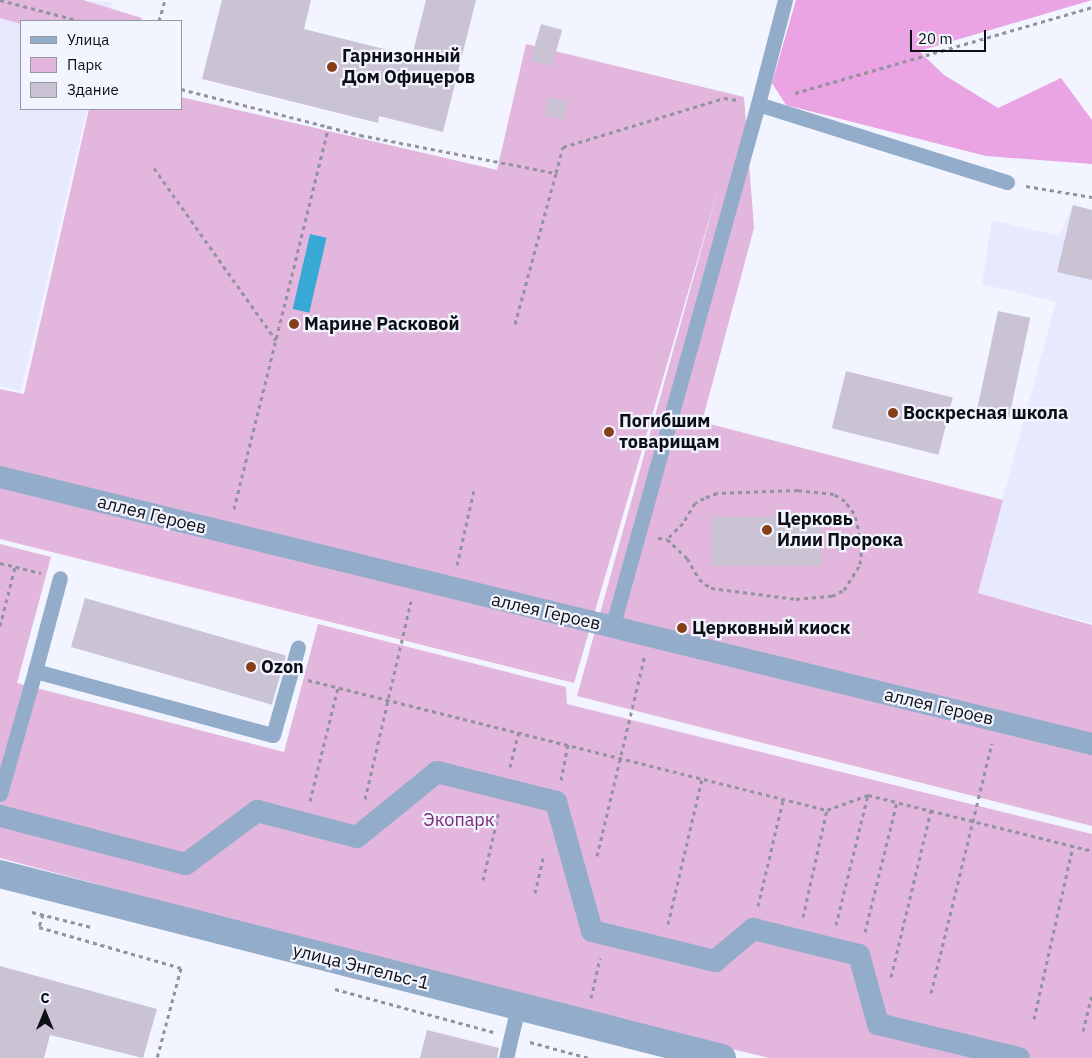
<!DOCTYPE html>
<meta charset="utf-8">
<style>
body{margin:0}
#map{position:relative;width:1092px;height:1058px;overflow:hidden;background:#f2f4ff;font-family:"IBM Plex Sans",sans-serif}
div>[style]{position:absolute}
.built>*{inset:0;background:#e7eafe}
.green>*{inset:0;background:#e2b6dd}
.forest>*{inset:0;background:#eaa4e3}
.water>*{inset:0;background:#38a9d4;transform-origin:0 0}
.building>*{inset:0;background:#cac3d4;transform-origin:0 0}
.path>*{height:3px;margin-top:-1.5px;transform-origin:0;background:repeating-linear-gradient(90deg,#92939c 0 4px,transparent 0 8px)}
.service>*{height:15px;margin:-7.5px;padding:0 7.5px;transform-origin:7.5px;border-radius:7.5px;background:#92acca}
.pedestrian>*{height:22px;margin:-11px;padding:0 11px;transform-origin:11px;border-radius:11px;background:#92acca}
.minor>*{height:28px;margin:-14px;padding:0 14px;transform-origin:14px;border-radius:14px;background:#92acca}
.dots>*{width:14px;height:14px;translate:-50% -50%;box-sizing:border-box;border:2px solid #f2f4ff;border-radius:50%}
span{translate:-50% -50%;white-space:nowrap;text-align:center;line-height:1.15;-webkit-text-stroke:4.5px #f2f4ff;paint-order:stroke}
.poi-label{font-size:18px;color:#0e0f15;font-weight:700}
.left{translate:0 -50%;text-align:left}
.street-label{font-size:18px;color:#0e0f15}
.park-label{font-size:18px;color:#7b2a77}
.legend{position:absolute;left:20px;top:20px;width:162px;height:90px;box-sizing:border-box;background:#f2f4ff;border:1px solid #9798a1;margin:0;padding:6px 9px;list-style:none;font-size:15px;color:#0e0f15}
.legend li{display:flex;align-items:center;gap:10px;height:25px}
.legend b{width:25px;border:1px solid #9798a1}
.north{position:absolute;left:20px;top:988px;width:50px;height:50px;-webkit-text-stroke:4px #f2f4ff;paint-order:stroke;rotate:0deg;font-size:14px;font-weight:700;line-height:20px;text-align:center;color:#0e0f15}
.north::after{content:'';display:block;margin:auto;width:18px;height:22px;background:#0e0f15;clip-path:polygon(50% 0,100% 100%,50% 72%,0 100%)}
.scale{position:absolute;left:910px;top:30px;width:76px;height:22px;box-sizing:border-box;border:2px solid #0e0f15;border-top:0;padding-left:6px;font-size:15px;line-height:18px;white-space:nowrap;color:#0e0f15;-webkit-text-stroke:4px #f2f4ff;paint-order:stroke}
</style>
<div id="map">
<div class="built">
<i style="clip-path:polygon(0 0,112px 2px,108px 21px,21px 21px,21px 109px,87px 109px,21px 391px,0 386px)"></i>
<i style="clip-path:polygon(1073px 205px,1092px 210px,1092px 623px,977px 593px,1056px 302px,982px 284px,992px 220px,1059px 236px)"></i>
</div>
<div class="green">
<i style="clip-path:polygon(0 0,83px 0,142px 18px,141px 21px,21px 24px,0 18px)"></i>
<i style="clip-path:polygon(526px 44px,744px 97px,754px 228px,702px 422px,1003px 500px,978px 593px,1092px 625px,1092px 826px,577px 696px,719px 186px,574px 683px,0 539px,0 389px,24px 394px,89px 109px,181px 109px,181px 97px,497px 170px)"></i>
<i style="clip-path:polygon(0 544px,51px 557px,17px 683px,284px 752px,318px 624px,566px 687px,567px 704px,1092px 834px,1092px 1058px,769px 1058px,510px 995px,0 858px)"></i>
</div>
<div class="forest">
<i style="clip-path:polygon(796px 0,1092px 0,919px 51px,944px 75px,998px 108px,1061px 78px,1092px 120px,1092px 164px,986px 156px,786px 105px,772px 83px)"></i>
</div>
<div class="water">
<i style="left:310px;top:234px;width:17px;height:77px;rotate:13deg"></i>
</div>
<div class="building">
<i style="clip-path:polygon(222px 0,311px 0,304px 29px,412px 56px,426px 0,476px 0,443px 132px,379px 116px,378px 123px,202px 79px)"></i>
<i style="left:541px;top:24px;width:22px;height:38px;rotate:16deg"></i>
<i style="left:549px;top:97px;width:19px;height:19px;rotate:12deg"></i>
<i style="clip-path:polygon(1073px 205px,1092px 210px,1092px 280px,1057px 272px)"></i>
<i style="left:998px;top:311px;width:33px;height:102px;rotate:12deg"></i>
<i style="left:846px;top:371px;width:110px;height:59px;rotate:14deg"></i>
<i style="left:712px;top:517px;width:109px;height:49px"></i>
<i style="left:85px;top:598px;width:209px;height:51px;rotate:16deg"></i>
<i style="clip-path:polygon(0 966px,157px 1009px,143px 1058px,50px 1035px,44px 1058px,0 1058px)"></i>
<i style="clip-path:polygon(427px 1030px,499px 1048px,497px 1058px,420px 1058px)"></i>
</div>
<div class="path">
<i style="left:0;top:0;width:83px;rotate:14.7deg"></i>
<i style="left:159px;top:21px;width:22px;rotate:-74deg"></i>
<i style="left:181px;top:89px;width:185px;rotate:14.4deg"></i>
<i style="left:360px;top:135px;width:200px;rotate:11deg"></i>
<i style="left:556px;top:173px;width:27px;rotate:-75deg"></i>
<i style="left:563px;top:147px;width:168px;rotate:-16.9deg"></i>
<i style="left:724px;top:98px;width:14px;rotate:8deg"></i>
<i style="left:795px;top:93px;width:309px;rotate:-16.1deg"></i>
<i style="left:154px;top:168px;width:211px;rotate:54.7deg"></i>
<i style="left:1026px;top:186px;width:67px;rotate:9.5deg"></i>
<i style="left:515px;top:324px;width:156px;rotate:-74.8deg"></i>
<i style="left:234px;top:509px;width:395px;rotate:-76.1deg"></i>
<i style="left:658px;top:538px;width:9px;rotate:6deg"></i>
<i style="left:667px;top:539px;width:28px;rotate:44deg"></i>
<i style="left:687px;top:558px;width:24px;rotate:60deg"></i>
<i style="left:699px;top:579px;width:15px;rotate:37deg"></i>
<i style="left:711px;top:588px;width:86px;rotate:7.4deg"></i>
<i style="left:796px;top:599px;width:36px;rotate:-5deg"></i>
<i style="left:832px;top:596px;width:13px;rotate:-27deg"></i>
<i style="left:844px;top:590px;width:31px;rotate:-58deg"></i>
<i style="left:860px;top:564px;width:20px;rotate:-84deg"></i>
<i style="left:862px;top:544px;width:32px;rotate:-104deg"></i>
<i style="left:854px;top:513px;width:15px;rotate:-127deg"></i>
<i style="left:845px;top:501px;width:13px;rotate:-148deg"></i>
<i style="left:834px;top:494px;width:36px;rotate:-174deg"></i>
<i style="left:798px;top:490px;width:81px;rotate:177.9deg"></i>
<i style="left:717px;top:493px;width:14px;rotate:159deg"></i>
<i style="left:704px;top:498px;width:10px;rotate:151deg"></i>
<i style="left:695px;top:503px;width:23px;rotate:121deg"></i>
<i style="left:683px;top:523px;width:23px;rotate:135deg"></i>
<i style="left:0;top:563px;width:42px;rotate:13.7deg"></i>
<i style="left:457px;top:565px;width:77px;rotate:-77.2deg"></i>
<i style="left:0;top:626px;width:61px;rotate:-75.7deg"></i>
<i style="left:308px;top:680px;width:535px;rotate:14.06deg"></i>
<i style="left:827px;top:810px;width:44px;rotate:-20.1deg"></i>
<i style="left:868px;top:795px;width:231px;rotate:14deg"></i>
<i style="left:510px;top:767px;width:36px;rotate:-76deg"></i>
<i style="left:561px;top:780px;width:37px;rotate:-79deg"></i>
<i style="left:365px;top:799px;width:203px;rotate:-76.9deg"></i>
<i style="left:310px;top:801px;width:117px;rotate:-76.2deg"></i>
<i style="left:597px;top:856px;width:204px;rotate:-76.6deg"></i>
<i style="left:483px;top:880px;width:70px;rotate:-76.8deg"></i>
<i style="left:535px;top:893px;width:40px;rotate:-77deg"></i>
<i style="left:758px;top:906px;width:109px;rotate:-76.7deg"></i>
<i style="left:32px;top:912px;width:61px;rotate:14.3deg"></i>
<i style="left:43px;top:914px;width:14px;rotate:107deg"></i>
<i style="left:39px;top:927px;width:148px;rotate:16.1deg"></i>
<i style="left:181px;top:968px;width:93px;rotate:104.9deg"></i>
<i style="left:803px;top:917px;width:110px;rotate:-77.4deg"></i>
<i style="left:668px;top:924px;width:149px;rotate:-76.8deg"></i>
<i style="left:836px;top:925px;width:134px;rotate:-76.2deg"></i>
<i style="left:865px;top:932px;width:134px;rotate:-76.2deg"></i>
<i style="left:891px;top:977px;width:172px;rotate:-76.5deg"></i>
<i style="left:335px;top:989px;width:164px;rotate:15.2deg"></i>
<i style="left:931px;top:993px;width:257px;rotate:-76.3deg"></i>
<i style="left:591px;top:998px;width:41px;rotate:-77.3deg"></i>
<i style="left:1034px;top:1019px;width:177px;rotate:-77.3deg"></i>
<i style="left:1083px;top:1031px;width:36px;rotate:-76deg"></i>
<i style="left:530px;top:1042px;width:61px;rotate:15.2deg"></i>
</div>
<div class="service">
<i style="left:785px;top:0;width:107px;rotate:104.6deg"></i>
<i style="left:758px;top:104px;width:261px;rotate:17.4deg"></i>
<i style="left:612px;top:628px;width:544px;rotate:-74.43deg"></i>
<i style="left:35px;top:671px;width:96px;rotate:-75deg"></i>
<i style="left:0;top:794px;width:128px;rotate:-74.1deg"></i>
<i style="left:35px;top:671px;width:246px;rotate:15.1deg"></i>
<i style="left:273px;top:735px;width:91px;rotate:-74.1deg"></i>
<i style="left:506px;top:1058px;width:52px;rotate:-76.8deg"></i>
</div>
<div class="pedestrian">
<i style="left:0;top:477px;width:1124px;rotate:13.74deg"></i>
<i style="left:0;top:816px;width:192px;rotate:14.5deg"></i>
<i style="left:186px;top:864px;width:89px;rotate:-36.7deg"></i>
<i style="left:257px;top:811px;width:103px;rotate:14.6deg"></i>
<i style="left:357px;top:837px;width:103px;rotate:-39.1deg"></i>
<i style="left:437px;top:772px;width:123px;rotate:14.1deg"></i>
<i style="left:556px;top:802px;width:134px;rotate:74.4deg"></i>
<i style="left:592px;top:931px;width:127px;rotate:13.7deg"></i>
<i style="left:715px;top:961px;width:50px;rotate:-40.1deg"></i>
<i style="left:753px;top:929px;width:109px;rotate:13.8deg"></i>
<i style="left:859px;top:955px;width:72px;rotate:74.6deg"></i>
<i style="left:878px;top:1024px;width:145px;rotate:13.6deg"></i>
</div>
<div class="minor">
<i style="left:0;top:874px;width:745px;rotate:14.3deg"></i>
</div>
<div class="dots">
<i style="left:332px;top:67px;background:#853f19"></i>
<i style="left:294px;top:324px;background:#853f19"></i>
<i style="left:893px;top:413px;background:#853f19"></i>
<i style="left:609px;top:432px;background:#853f19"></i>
<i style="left:767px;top:530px;background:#853f19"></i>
<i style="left:682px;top:628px;background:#853f19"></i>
<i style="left:251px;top:667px;background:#853f19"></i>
</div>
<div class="poi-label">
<span class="left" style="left:342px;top:67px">Гарнизонный<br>Дом Офицеров</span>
<span class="left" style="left:304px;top:324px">Марине Расковой</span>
<span class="left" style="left:903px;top:413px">Воскресная школа</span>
<span class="left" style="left:619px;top:432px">Погибшим<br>товарищам</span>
<span class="left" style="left:777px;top:530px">Церковь<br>Илии Пророка</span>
<span class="left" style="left:692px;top:628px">Церковный киоск</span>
<span class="left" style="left:261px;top:667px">Ozon</span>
</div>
<div class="street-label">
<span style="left:152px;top:515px;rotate:14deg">аллея Героев</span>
<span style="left:546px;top:612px;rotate:13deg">аллея Героев</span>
<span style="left:939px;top:707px;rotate:13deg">аллея Героев</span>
<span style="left:361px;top:967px;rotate:14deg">улица Энгельс-1</span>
</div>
<div class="park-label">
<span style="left:459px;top:820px">Экопарк</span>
</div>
<ul class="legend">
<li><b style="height:6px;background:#92acca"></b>Улица</li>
<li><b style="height:14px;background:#e2b6dd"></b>Парк</li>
<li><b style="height:14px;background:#cac3d4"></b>Здание</li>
</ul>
<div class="north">С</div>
<div class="scale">20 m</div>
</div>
